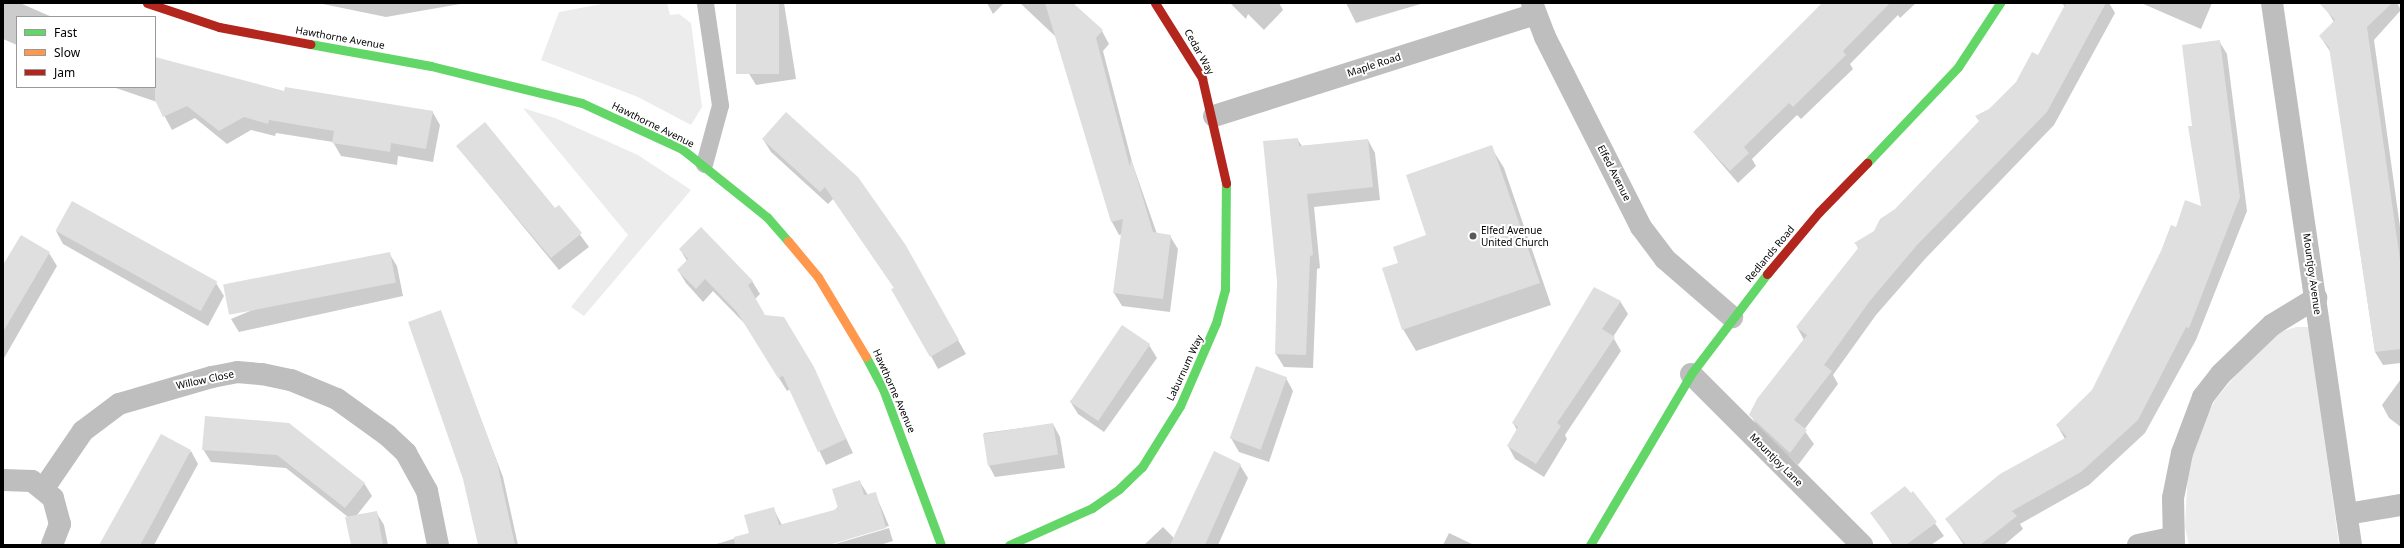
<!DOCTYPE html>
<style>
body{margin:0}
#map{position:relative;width:2404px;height:548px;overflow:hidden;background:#fff;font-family:"Noto Sans",sans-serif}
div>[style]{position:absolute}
.green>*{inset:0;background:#ececec}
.shadow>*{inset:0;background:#0003}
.building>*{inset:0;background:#dfdfdf;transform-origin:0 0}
.lane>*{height:17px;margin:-8.5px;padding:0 8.5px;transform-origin:8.5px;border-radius:8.5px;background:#bebebe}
.street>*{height:22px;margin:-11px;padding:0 11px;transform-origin:11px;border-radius:11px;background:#bebebe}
.fast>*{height:9px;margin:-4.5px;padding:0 4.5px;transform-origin:4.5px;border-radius:4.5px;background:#63d668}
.slow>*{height:9px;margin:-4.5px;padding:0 4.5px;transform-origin:4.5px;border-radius:4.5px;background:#ff974d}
.jam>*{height:9px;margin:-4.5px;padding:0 4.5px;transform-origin:4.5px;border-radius:4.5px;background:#b3261e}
.dots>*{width:11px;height:11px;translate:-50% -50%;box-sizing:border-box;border:2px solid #fff;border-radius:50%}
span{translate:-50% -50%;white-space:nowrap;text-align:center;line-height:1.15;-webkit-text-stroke:4px #fff;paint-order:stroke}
.street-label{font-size:10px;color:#000}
.poi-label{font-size:10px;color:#000}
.left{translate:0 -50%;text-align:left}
.frame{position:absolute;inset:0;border:4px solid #000;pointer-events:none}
.legend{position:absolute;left:16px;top:16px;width:140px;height:72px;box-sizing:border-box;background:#fff;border:1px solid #999;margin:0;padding:5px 7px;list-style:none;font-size:12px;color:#000}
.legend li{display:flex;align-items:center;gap:8px;height:20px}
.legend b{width:20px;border:1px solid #999}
</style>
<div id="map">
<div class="green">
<i style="clip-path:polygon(607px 3px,667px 3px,670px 15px,679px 14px,691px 23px,702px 107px,691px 125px,638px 97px,541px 60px,559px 12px)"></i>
<i style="clip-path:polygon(523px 108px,555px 118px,638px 155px,691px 190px,584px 316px,571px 307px,628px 235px)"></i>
<i style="clip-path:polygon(2296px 327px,2309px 327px,2339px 545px,2189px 545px,2185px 527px,2188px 468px,2206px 417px,2215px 400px,2250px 358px,2280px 332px)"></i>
</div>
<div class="shadow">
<i style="clip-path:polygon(3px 3px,20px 3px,52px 17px,17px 17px,17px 45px,3px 39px)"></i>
<i style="clip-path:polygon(318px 3px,466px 3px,386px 17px)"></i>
<i style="clip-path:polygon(737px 3px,784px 3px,796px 79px,756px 85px,748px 72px)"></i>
<i style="clip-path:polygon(987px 3px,1004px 3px,993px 14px)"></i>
<i style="clip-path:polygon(1020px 3px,1072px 3px,1102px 31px,1109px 44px,1103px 51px,1132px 162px,1157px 234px,1170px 236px,1178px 249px,1170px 312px,1122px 306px,1114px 293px,1122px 234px,1119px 235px,1112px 222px,1056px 37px)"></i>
<i style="clip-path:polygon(1230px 3px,1279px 3px,1283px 10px,1264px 30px,1248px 14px,1246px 19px)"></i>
<i style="clip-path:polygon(1346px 3px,1424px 3px,1356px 23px)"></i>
<i style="clip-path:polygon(1826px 3px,1916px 3px,1900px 18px,1898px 15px,1850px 64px,1853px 69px,1801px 119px,1797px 115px,1752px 159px,1756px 166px,1738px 183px,1694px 132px)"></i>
<i style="clip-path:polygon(2062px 3px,2109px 3px,2115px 13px,2054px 125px,1925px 259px,1876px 315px,1833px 375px,1838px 384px,1804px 430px,1814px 444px,1798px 465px,1758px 428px,1751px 415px,1804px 340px,1797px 327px,1859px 249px,1855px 243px,1875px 232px,2016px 83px,2038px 56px,2065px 7px)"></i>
<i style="clip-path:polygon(2141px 3px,2212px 3px,2201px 29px)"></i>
<i style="clip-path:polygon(2332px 3px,2397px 3px,2401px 10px,2374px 40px,2401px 234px,2401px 363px,2383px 365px,2375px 352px,2331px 53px,2320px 36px,2334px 22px,2326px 9px)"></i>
<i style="clip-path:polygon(2219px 41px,2227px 54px,2247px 211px,2196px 340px,2145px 433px,2089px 485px,2020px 524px,2023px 529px,2004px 545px,1964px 545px,1946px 519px,2065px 439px,2057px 425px,2093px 390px,2176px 228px,2202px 208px)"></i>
<i style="clip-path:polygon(155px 58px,285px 92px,432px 111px,440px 125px,433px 162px,398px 156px,397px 165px,341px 156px,333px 142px,276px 133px,275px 136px,251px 130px,227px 144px,195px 118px,172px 130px,157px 102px,113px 87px,155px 87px)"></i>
<i style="clip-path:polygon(485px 123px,555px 209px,559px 206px,589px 247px,559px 270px,457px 146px)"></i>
<i style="clip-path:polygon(763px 139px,904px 245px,966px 354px,938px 369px,895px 289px,833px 199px,828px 204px,771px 152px)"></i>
<i style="clip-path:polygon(1297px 139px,1302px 146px,1368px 140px,1375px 153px,1380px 200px,1314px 207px,1320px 268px,1317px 269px,1313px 368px,1284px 367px,1276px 354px,1278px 281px)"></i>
<i style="clip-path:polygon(1491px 147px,1504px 168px,1551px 305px,1416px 351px,1403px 329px,1399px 264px,1428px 236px)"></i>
<i style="clip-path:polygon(56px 231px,216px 283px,224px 296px,208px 326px,63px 244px)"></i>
<i style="clip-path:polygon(680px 249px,752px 281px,760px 294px,755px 299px,765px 316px,813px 368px,853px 453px,826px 465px,790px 389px,787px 391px,746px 325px,713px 291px,703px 302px,686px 283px,678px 270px,687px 261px)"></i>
<i style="clip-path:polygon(49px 253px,57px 266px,3px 360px,3px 268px)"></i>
<i style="clip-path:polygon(389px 253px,397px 266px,403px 296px,239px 332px,231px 319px)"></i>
<i style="clip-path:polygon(1620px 301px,1628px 314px,1613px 337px,1621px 351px,1565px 435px,1567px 439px,1544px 477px,1515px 459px,1508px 446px,1517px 430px,1513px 423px)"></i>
<i style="clip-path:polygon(440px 312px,503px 477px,518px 545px,479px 545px)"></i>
<i style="clip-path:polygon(1149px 345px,1157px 358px,1104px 432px,1078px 414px,1070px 401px)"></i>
<i style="clip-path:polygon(1286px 378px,1293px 391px,1269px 462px,1239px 452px,1231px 438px)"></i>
<i style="clip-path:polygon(2401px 379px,2401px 427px,2389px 418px,2382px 405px)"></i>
<i style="clip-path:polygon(206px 417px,364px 483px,372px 496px,357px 515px,376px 512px,384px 525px,388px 545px,352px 545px,348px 517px,286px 468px,211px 462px,203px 449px)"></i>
<i style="clip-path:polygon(1053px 424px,1060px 437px,1065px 468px,995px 477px,988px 464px,984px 433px)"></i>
<i style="clip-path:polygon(191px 451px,198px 464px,154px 545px,100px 545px)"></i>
<i style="clip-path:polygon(1240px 465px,1248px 478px,1218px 545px,1144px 545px,1163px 527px,1174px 538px)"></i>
<i style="clip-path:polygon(860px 482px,868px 495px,875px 493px,889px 526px,825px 545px,713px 545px,750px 534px,773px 508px,782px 525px,834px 511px)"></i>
<i style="clip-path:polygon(1913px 493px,1944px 536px,1931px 545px,1893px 545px,1872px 513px)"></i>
<i style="clip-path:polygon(889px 528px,893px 541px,880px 545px,832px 545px)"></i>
<i style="clip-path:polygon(1449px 533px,1474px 545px,1443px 545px)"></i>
</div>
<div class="building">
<i style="left:736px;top:3px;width:43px;height:71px"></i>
<i style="clip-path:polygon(1045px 3px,1073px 3px,1103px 30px,1096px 38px,1130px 167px,1131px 158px,1153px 232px,1171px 235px,1163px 299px,1113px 293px,1123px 219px,1111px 222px)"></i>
<i style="clip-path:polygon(1822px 3px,1890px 3px,1843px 51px,1846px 55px,1793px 107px,1789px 103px,1744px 147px,1749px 153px,1730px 171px,1693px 132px)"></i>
<i style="clip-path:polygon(2066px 3px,2106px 3px,2047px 112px,1917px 245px,1869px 302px,1824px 365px,1832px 371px,1794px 420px,1807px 430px,1790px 453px,1749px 415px,1757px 399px,1807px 335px,1796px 327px,1859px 247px,1854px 243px,1874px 231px,1880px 219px,1895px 209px,1979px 121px,1975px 116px,1989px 109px,2016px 82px,2032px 52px,2038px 55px)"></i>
<i style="clip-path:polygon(2319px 3px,2392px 3px,2367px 27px,2401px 267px,2401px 349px,2375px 352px,2329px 47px,2319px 36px,2335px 20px)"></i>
<i style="clip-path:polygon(2220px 40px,2240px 197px,2189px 328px,2186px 327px,2138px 420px,2081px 472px,2012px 511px,2017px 516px,1980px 545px,1966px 545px,1945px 519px,2000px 474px,2067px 437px,2056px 425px,2092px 390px,2161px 251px,2171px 225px,2176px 227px,2185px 200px,2201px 206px,2188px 126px,2192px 126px,2182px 45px)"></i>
<i style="clip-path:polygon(155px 57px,284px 91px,285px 87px,433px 111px,426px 149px,391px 143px,390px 152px,332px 143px,334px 131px,269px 120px,268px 124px,244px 117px,219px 131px,187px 106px,163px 117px,155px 100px)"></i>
<i style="clip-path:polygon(786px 112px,858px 177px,905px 244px,959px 340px,930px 357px,891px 289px,894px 288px,825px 187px,820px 192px,762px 139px)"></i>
<i style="clip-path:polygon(485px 122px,555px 208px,559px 205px,582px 233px,551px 258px,456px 146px)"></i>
<i style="clip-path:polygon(1298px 138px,1299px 146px,1368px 139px,1373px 187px,1307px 194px,1313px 255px,1310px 256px,1306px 355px,1275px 354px,1277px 281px,1263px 141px)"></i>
<i style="clip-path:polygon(1492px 145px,1540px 283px,1402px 330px,1382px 268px,1398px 263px,1393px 247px,1426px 235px,1406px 175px)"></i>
<i style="left:72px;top:201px;width:166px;height:34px;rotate:29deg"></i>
<i style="clip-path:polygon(701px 227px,753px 281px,748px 285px,765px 315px,784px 317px,814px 367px,846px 439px,818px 452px,783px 376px,778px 378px,737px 312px,705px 279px,696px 289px,677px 270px,688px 259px,679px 249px)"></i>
<i style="clip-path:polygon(21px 235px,50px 252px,3px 332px,3px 265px)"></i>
<i style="left:390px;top:252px;width:31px;height:170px;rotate:79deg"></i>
<i style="clip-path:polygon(1594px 287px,1621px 301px,1602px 329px,1615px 337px,1557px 423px,1561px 426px,1536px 464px,1507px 446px,1518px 427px,1512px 423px)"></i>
<i style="clip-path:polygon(441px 310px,497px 462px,515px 545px,478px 545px,463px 479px,408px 322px)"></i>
<i style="left:1122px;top:325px;width:34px;height:93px;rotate:34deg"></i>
<i style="left:1256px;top:366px;width:33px;height:77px;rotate:20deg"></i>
<i style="clip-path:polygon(205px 416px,289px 423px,365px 483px,345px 508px,277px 455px,202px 450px)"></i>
<i style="left:1053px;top:423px;width:32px;height:71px;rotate:81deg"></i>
<i style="clip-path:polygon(161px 434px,191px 450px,149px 529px,140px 545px,99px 545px)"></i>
<i style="clip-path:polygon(1214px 451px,1241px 464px,1205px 545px,1170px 545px)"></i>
<i style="clip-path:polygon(860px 480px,864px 495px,876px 492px,886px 528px,829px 545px,735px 545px,734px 537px,749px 533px,744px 515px,774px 507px,779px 525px,834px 510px,838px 508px,832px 489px)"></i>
<i style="clip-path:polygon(1905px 486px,1911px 493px,1913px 491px,1937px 522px,1906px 545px,1894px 545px,1870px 513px)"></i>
<i style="clip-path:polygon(377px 511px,383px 545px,351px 545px,345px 517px)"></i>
</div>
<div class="lane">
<i style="left:704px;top:164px;width:61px;rotate:-74.8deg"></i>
<i style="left:720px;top:105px;width:103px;rotate:-98.4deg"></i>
</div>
<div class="street">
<i style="left:1532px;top:3px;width:36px;rotate:69deg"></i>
<i style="left:1545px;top:37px;width:213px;rotate:63.2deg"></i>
<i style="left:1641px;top:227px;width:40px;rotate:53deg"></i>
<i style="left:1665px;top:259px;width:89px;rotate:40.9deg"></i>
<i style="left:2272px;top:3px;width:548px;rotate:81.71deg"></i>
<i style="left:1214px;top:116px;width:337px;rotate:-17.6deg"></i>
<i style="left:1691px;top:374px;width:242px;rotate:45deg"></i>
<i style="left:3px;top:480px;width:29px;rotate:2deg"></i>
<i style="left:32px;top:481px;width:27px;rotate:39deg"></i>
<i style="left:53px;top:498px;width:27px;rotate:75deg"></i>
<i style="left:60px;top:524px;width:22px;rotate:111deg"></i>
<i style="left:44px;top:488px;width:69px;rotate:-55.6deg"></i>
<i style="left:83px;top:431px;width:45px;rotate:-36.9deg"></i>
<i style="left:119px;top:404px;width:97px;rotate:-16.2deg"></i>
<i style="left:212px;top:377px;width:25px;rotate:-11deg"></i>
<i style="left:237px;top:372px;width:25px;rotate:5deg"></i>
<i style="left:262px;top:374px;width:30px;rotate:12deg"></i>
<i style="left:291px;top:380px;width:50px;rotate:22.4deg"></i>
<i style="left:337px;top:399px;width:62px;rotate:35.8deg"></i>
<i style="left:387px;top:435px;width:26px;rotate:43deg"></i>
<i style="left:406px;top:453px;width:43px;rotate:61.1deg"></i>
<i style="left:427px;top:491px;width:55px;rotate:78.5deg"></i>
<i style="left:2347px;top:514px;width:55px;rotate:-9.5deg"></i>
<i style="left:2138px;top:545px;width:35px;rotate:-12deg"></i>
<i style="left:2174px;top:545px;width:47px;rotate:-91.2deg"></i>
<i style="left:2173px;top:498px;width:46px;rotate:-78.7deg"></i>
<i style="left:2182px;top:453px;width:60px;rotate:-69.4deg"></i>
<i style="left:2203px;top:397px;width:29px;rotate:-52deg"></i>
<i style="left:2221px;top:374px;width:71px;rotate:-43.9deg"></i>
<i style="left:2272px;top:325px;width:52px;rotate:-31.5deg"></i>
</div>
<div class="fast">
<i style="left:310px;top:44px;width:123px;rotate:10.3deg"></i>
<i style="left:431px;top:66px;width:155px;rotate:13.8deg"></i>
<i style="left:582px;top:103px;width:110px;rotate:24.7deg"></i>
<i style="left:682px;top:149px;width:109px;rotate:38.7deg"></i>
<i style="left:767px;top:217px;width:32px;rotate:49deg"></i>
<i style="left:1867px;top:163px;width:132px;rotate:-46.5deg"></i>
<i style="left:1958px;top:67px;width:77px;rotate:-56.7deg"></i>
<i style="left:866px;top:357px;width:36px;rotate:62deg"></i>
<i style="left:883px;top:389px;width:166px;rotate:69.6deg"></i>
<i style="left:1009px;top:545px;width:91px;rotate:-24deg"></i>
<i style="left:1092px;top:508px;width:33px;rotate:-35deg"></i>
<i style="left:1119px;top:489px;width:32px;rotate:-44deg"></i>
<i style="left:1142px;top:467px;width:72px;rotate:-58.1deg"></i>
<i style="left:1180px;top:406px;width:90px;rotate:-66.6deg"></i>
<i style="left:1216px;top:323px;width:34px;rotate:-75deg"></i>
<i style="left:1225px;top:290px;width:107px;rotate:-89.5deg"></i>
<i style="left:1590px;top:545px;width:199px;rotate:-59.4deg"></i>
<i style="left:1691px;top:374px;width:126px;rotate:-52.8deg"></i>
</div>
<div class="slow">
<i style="left:788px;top:241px;width:47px;rotate:50.2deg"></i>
<i style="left:818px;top:277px;width:93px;rotate:59deg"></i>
</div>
<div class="jam">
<i style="left:147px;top:3px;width:76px;rotate:18.4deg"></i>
<i style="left:219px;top:27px;width:93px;rotate:10.6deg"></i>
<i style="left:1155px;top:3px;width:89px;rotate:57.9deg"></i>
<i style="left:1202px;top:78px;width:108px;rotate:77.1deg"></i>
<i style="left:1767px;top:274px;width:81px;rotate:-50deg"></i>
<i style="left:1819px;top:212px;width:69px;rotate:-45.6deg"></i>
</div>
<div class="dots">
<i style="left:1473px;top:236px;background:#595959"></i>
</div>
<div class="street-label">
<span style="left:340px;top:38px;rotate:10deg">Hawthorne Avenue</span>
<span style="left:1199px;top:52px;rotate:61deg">Cedar Way</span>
<span style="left:1374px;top:65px;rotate:-18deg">Maple Road</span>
<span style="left:653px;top:125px;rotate:26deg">Hawthorne Avenue</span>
<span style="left:1614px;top:173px;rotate:63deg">Elfed Avenue</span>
<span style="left:1770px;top:254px;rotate:-50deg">Redlands Road</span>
<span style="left:2312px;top:274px;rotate:82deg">Mountjoy Avenue</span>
<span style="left:1185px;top:368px;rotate:-65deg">Laburnum Way</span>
<span style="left:205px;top:380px;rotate:-12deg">Willow Close</span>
<span style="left:894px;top:391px;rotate:66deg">Hawthorne Avenue</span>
<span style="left:1776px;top:460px;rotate:45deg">Mountjoy Lane</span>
</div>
<div class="poi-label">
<span class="left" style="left:1481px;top:236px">Elfed Avenue<br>United Church</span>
</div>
<div class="frame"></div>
<ul class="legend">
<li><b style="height:5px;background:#63d668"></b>Fast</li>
<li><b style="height:5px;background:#ff974d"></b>Slow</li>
<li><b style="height:5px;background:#b3261e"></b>Jam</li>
</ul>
</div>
